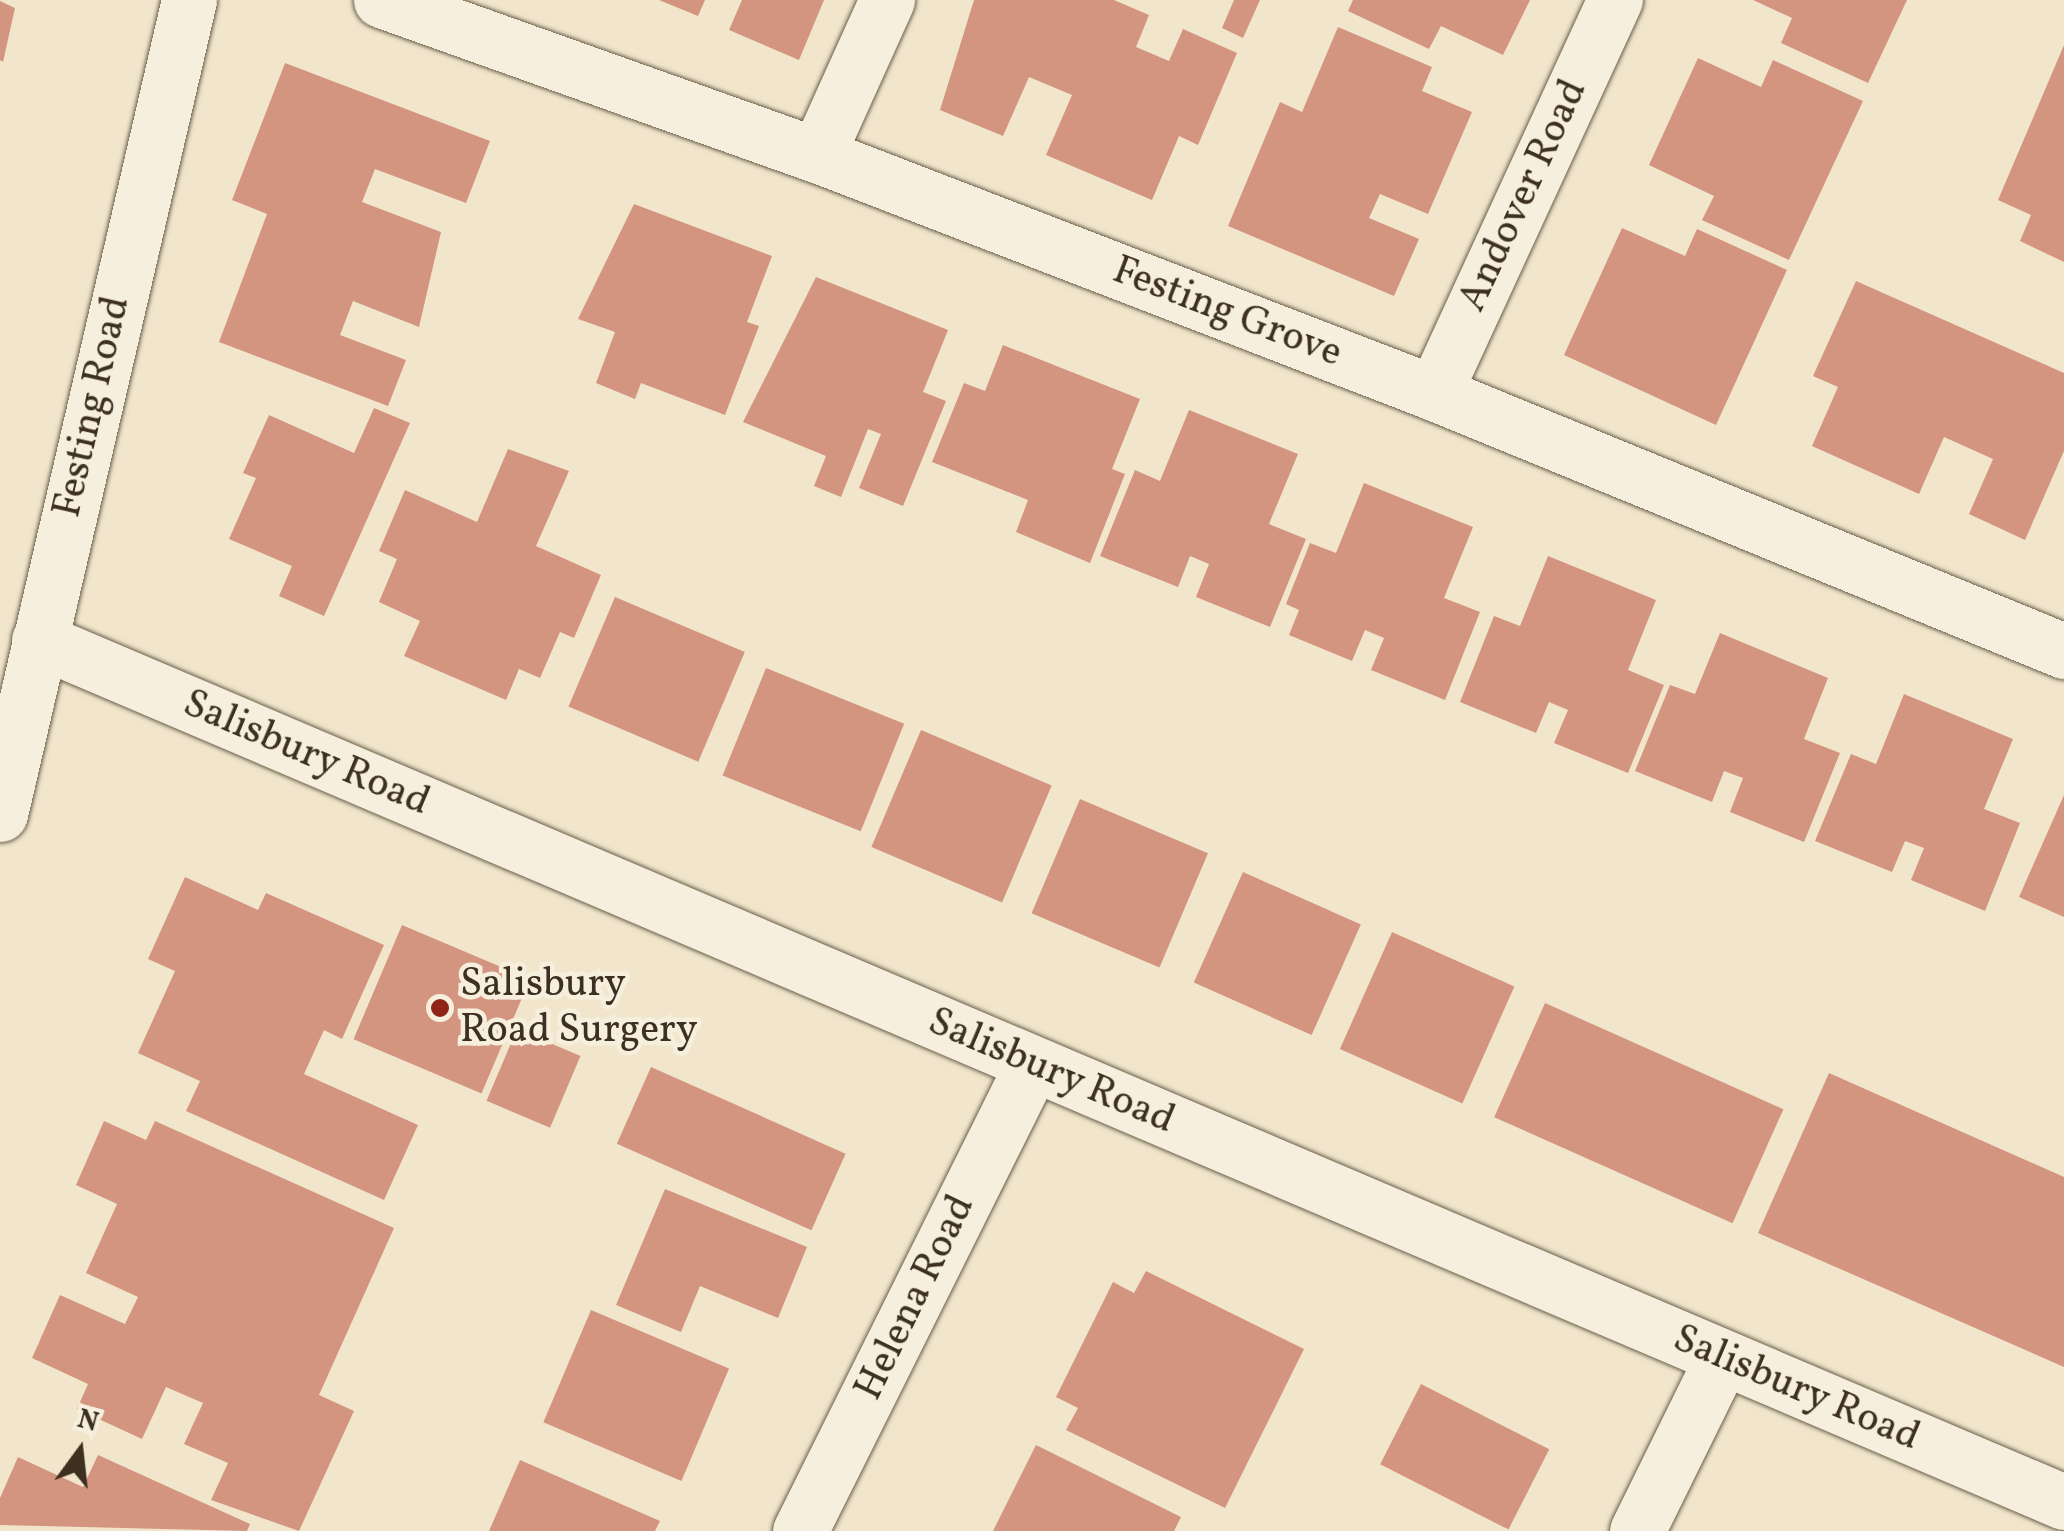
<!DOCTYPE html>
<style>
body{margin:0}
#map{position:relative;width:2064px;height:1531px;overflow:hidden;background:#f1e6cc;font-family:Vollkorn,serif}
div>[style]{position:absolute}
.building>*{inset:0;background:#d39580;transform-origin:0 0}
.roads{filter:drop-shadow(0 0 2px #6a5e4b) drop-shadow(0 0 2px #6a5e4b)}
.minor>*{height:55px;margin:-27.5px;padding:0 27.5px;transform-origin:27.5px;border-radius:27.5px;background:#f6efde}
.dots>*{width:28px;height:28px;translate:-50% -50%;box-sizing:border-box;border:5px solid #f6efde;border-radius:50%}
span{translate:-50% -50%;white-space:nowrap;text-align:center;line-height:1.15;-webkit-text-stroke:9px #f6efde;paint-order:stroke}
.street-label{font-size:40px;color:#3d3020}
.poi-label{font-size:40px;color:#3d3020}
.left{translate:0 -50%;text-align:left}
.north{position:absolute;left:30px;top:1401px;width:100px;height:100px;-webkit-text-stroke:8px #f6efde;paint-order:stroke;rotate:15deg;font-size:28px;font-weight:700;line-height:40px;text-align:center;color:#3d3020}
.north::after{content:'';display:block;margin:auto;width:35px;height:45px;background:#3d3020;clip-path:polygon(50% 0,100% 100%,50% 72%,0 100%)}
</style>
<div id="map">
<div class="building">
<i style="clip-path:polygon(659px 0,705px 0,698px 16px)"></i>
<i style="clip-path:polygon(742px 0,824px 0,799px 60px,729px 30px)"></i>
<i style="clip-path:polygon(974px 0,1114px 0,1149px 15px,1136px 47px,1169px 61px,1183px 29px,1237px 53px,1198px 145px,1179px 136px,1152px 200px,1046px 155px,1072px 95px,1029px 77px,1003px 136px,940px 110px)"></i>
<i style="clip-path:polygon(1234px 0,1260px 0,1243px 38px,1222px 28px)"></i>
<i style="clip-path:polygon(1353px 0,1530px 0,1503px 55px,1441px 26px,1429px 49px,1348px 11px)"></i>
<i style="clip-path:polygon(1753px 0,1907px 0,1868px 83px,1781px 43px,1792px 18px)"></i>
<i style="clip-path:polygon(0 1px,15px 8px,3px 62px,0 60px)"></i>
<i style="clip-path:polygon(1338px 27px,1432px 67px,1422px 91px,1472px 112px,1428px 214px,1380px 194px,1369px 218px,1419px 239px,1394px 296px,1228px 226px,1280px 102px,1302px 112px)"></i>
<i style="clip-path:polygon(2064px 45px,2064px 262px,2020px 241px,2031px 215px,1998px 200px)"></i>
<i style="clip-path:polygon(1698px 58px,1761px 87px,1773px 60px,1863px 101px,1789px 260px,1702px 220px,1714px 196px,1649px 165px)"></i>
<i style="clip-path:polygon(285px 63px,490px 141px,466px 203px,375px 169px,362px 202px,441px 232px,419px 327px,353px 301px,340px 335px,406px 360px,388px 406px,219px 342px,267px 214px,232px 200px)"></i>
<i style="clip-path:polygon(634px 204px,772px 256px,747px 322px,759px 326px,725px 415px,641px 383px,635px 399px,596px 383px,615px 332px,578px 319px)"></i>
<i style="clip-path:polygon(1622px 228px,1685px 256px,1697px 229px,1787px 270px,1716px 425px,1564px 355px)"></i>
<i style="clip-path:polygon(816px 277px,948px 330px,923px 392px,946px 401px,903px 506px,859px 488px,881px 434px,868px 429px,841px 497px,814px 486px,826px 456px,743px 422px)"></i>
<i style="clip-path:polygon(1856px 281px,2064px 373px,2064px 451px,2025px 540px,1969px 514px,1993px 459px,1944px 437px,1919px 494px,1812px 446px,1838px 387px,1813px 376px)"></i>
<i style="clip-path:polygon(1003px 345px,1140px 399px,1112px 469px,1125px 474px,1090px 563px,1016px 532px,1028px 500px,932px 462px,964px 383px,985px 391px)"></i>
<i style="clip-path:polygon(374px 408px,410px 423px,324px 616px,279px 596px,292px 566px,229px 539px,256px 478px,243px 473px,269px 415px,354px 453px)"></i>
<i style="clip-path:polygon(1189px 410px,1298px 454px,1269px 524px,1306px 539px,1270px 627px,1196px 597px,1209px 564px,1190px 556px,1178px 587px,1100px 556px,1135px 470px,1160px 481px)"></i>
<i style="clip-path:polygon(508px 449px,569px 471px,536px 546px,601px 575px,574px 638px,560px 632px,540px 678px,519px 669px,506px 700px,404px 656px,420px 621px,379px 602px,397px 559px,379px 551px,405px 490px,477px 522px)"></i>
<i style="clip-path:polygon(1364px 483px,1473px 527px,1444px 598px,1480px 612px,1445px 700px,1371px 670px,1384px 638px,1365px 630px,1352px 661px,1289px 635px,1299px 610px,1286px 604px,1310px 543px,1336px 553px)"></i>
<i style="clip-path:polygon(1548px 556px,1656px 600px,1628px 670px,1664px 685px,1628px 773px,1554px 743px,1568px 710px,1549px 702px,1536px 733px,1460px 702px,1494px 616px,1520px 626px)"></i>
<i style="left:615px;top:597px;width:141px;height:119px;rotate:23deg"></i>
<i style="clip-path:polygon(1720px 633px,1828px 678px,1804px 739px,1840px 753px,1804px 842px,1730px 812px,1743px 778px,1724px 771px,1712px 802px,1635px 771px,1670px 685px,1695px 694px)"></i>
<i style="left:766px;top:668px;width:149px;height:116px;rotate:22deg"></i>
<i style="clip-path:polygon(1904px 694px,2013px 739px,1984px 809px,2020px 823px,1985px 911px,1911px 880px,1924px 848px,1905px 841px,1892px 872px,1815px 841px,1851px 754px,1876px 764px)"></i>
<i style="left:921px;top:730px;width:142px;height:127px;rotate:23deg"></i>
<i style="clip-path:polygon(2064px 795px,2064px 917px,2019px 897px)"></i>
<i style="left:1080px;top:799px;width:139px;height:124px;rotate:23deg"></i>
<i style="left:1243px;top:872px;width:129px;height:121px;rotate:24deg"></i>
<i style="clip-path:polygon(185px 877px,258px 910px,266px 893px,384px 945px,342px 1039px,324px 1030px,304px 1074px,418px 1125px,384px 1200px,186px 1111px,200px 1081px,138px 1053px,175px 971px,148px 959px)"></i>
<i style="left:402px;top:925px;width:139px;height:124px;rotate:23deg"></i>
<i style="left:1392px;top:932px;width:134px;height:128px;rotate:24deg"></i>
<i style="left:1545px;top:1003px;width:261px;height:125px;rotate:24deg"></i>
<i style="left:517px;top:1029px;width:69px;height:78px;rotate:23deg"></i>
<i style="left:651px;top:1067px;width:213px;height:84px;rotate:24deg"></i>
<i style="clip-path:polygon(1829px 1073px,2064px 1177px,2064px 1367px,1758px 1233px)"></i>
<i style="clip-path:polygon(104px 1121px,146px 1140px,155px 1121px,394px 1228px,319px 1395px,354px 1411px,299px 1531px,211px 1500px,228px 1463px,184px 1444px,203px 1403px,166px 1387px,142px 1439px,77px 1409px,88px 1384px,32px 1358px,60px 1295px,125px 1324px,138px 1297px,86px 1273px,117px 1204px,76px 1185px)"></i>
<i style="clip-path:polygon(665px 1189px,807px 1247px,778px 1318px,700px 1286px,681px 1332px,616px 1305px)"></i>
<i style="clip-path:polygon(1146px 1271px,1304px 1349px,1225px 1508px,1066px 1430px,1078px 1408px,1056px 1397px,1113px 1282px,1134px 1293px)"></i>
<i style="left:591px;top:1310px;width:150px;height:122px;rotate:23deg"></i>
<i style="left:1421px;top:1384px;width:144px;height:90px;rotate:27deg"></i>
<i style="clip-path:polygon(1036px 1445px,1181px 1517px,1174px 1531px,993px 1531px)"></i>
<i style="clip-path:polygon(98px 1455px,250px 1524px,247px 1531px,0 1525px,0 1498px,18px 1457px,83px 1487px)"></i>
<i style="clip-path:polygon(520px 1460px,660px 1521px,655px 1531px,489px 1531px)"></i>
</div>
<div class="roads">
<div class="minor">
<i style="left:381px;top:0;width:463px;rotate:19.6deg"></i>
<i style="left:817px;top:155px;width:661px;rotate:21.09deg"></i>
<i style="left:1434px;top:393px;width:681px;rotate:22.27deg"></i>
<i style="left:817px;top:155px;width:170px;rotate:-65.7deg"></i>
<i style="left:1434px;top:393px;width:433px;rotate:-65.3deg"></i>
<i style="left:39px;top:640px;width:2201px;rotate:23.06deg"></i>
<i style="left:0;top:814px;width:836px;rotate:-76.93deg"></i>
<i style="left:800px;top:1531px;width:521px;rotate:-63.53deg"></i>
<i style="left:1637px;top:1531px;width:193px;rotate:-63.8deg"></i>
</div>
</div>
<div class="dots">
<i style="left:440px;top:1008px;background:#8f2418"></i>
</div>
<div class="street-label">
<span style="left:1524px;top:196px;rotate:-65deg">Andover Road</span>
<span style="left:1227px;top:313px;rotate:21deg">Festing Grove</span>
<span style="left:93px;top:407px;rotate:-77deg">Festing Road</span>
<span style="left:306px;top:754px;rotate:23deg">Salisbury Road</span>
<span style="left:1051px;top:1072px;rotate:23deg">Salisbury Road</span>
<span style="left:916px;top:1298px;rotate:-64deg">Helena Road</span>
<span style="left:1796px;top:1389px;rotate:23deg">Salisbury Road</span>
</div>
<div class="poi-label">
<span class="left" style="left:460px;top:1008px">Salisbury<br>Road Surgery</span>
</div>
<div class="north">N</div>
</div>
